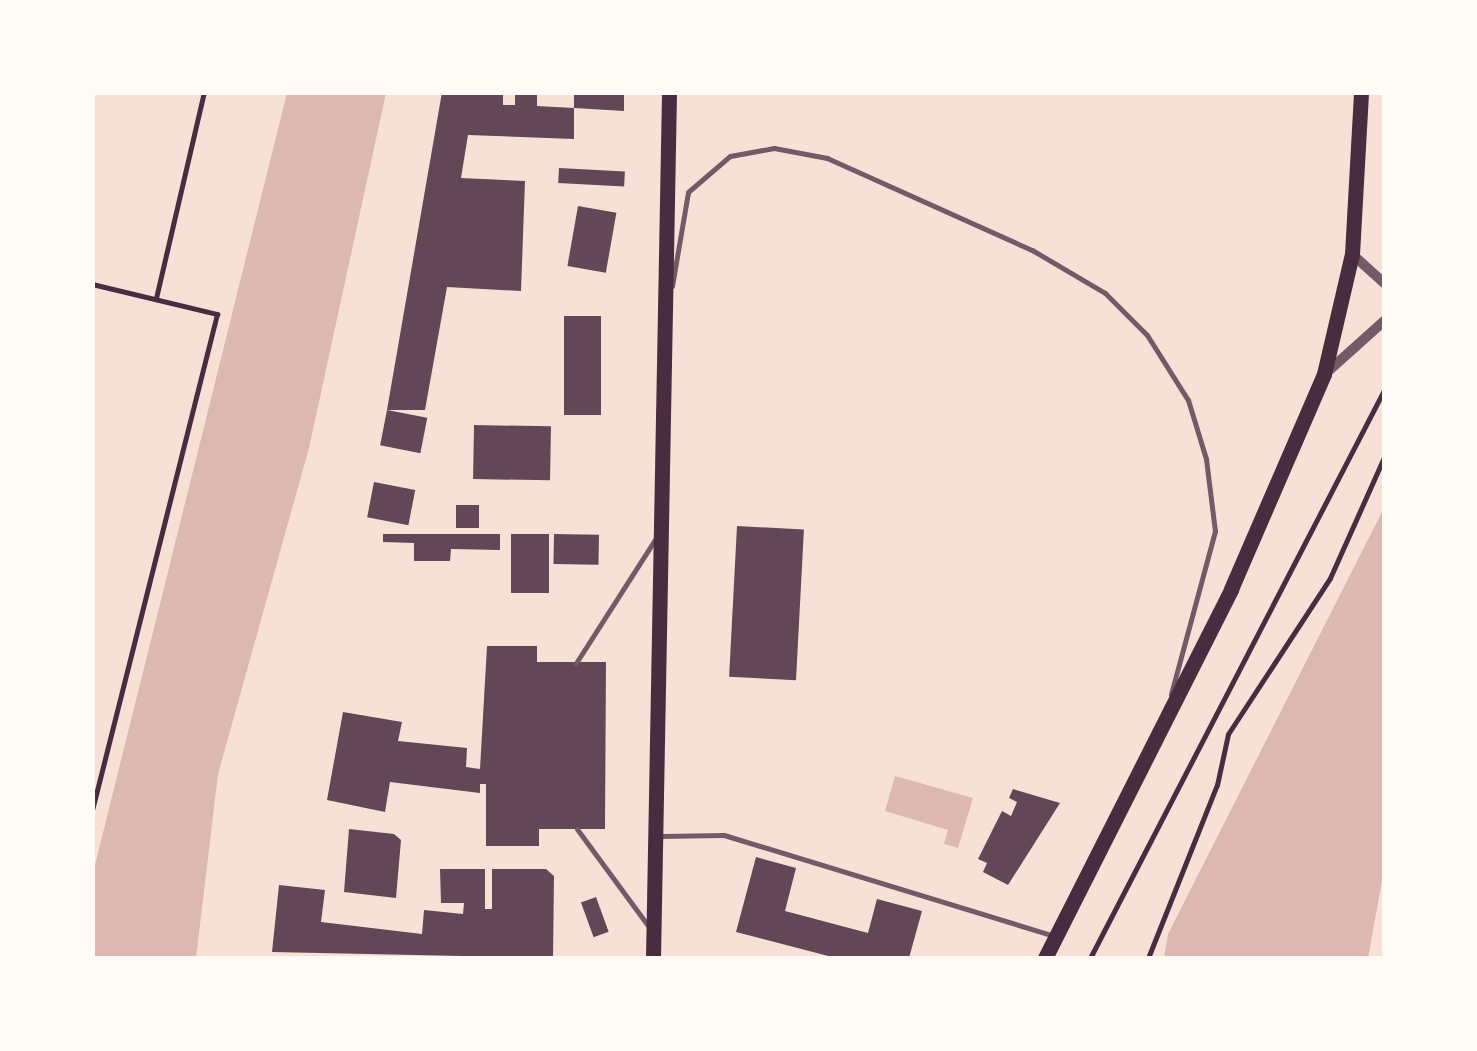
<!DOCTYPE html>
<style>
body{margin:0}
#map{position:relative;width:1477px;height:1051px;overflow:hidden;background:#f7e1d7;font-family:Karla,sans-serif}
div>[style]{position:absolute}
.water>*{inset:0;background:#dcb8b0}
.building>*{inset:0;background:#644757;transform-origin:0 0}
.path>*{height:5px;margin:-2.5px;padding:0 2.5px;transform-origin:2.5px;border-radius:2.5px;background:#4a2c40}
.service>*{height:5px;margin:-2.5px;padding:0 2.5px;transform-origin:2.5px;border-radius:2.5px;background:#755966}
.minor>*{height:10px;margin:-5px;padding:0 5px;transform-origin:5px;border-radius:5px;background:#755966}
.secondary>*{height:15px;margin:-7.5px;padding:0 7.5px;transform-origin:7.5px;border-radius:7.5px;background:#4a2c40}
span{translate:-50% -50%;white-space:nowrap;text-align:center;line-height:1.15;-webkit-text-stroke:8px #fffaf5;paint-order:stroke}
.frame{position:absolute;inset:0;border:95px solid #fffaf5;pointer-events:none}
</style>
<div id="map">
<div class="water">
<i style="clip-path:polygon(287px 93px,386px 93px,309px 448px,218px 774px,196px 958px,93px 958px,93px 873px)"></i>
<i style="clip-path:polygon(1384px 508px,1384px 870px,1368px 958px,1164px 958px,1168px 934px)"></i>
<i style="clip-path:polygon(895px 776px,973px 798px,958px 848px,944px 844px,948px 830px,885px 811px)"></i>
</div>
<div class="building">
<i style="clip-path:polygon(442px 92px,503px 92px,503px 105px,515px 105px,515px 92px,537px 93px,537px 106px,574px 108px,574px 139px,468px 135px,461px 178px,525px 181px,521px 291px,447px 287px,425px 410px,387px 410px)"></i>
<i style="clip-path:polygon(574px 92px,624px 92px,624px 111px,574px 108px)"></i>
<i style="left:559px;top:168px;width:66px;height:15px;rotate:3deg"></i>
<i style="left:578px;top:206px;width:39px;height:61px;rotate:10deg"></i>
<i style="left:564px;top:316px;width:37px;height:99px"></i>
<i style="left:387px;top:410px;width:41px;height:36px;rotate:11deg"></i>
<i style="left:474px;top:425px;width:77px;height:54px;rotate:1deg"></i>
<i style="left:374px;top:482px;width:42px;height:36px;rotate:11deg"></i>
<i style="left:456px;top:505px;width:23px;height:23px"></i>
<i style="left:737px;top:526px;width:67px;height:151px;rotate:3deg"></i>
<i style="clip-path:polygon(383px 534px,500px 534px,500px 550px,451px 549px,450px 561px,414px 561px,414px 543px,383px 542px)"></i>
<i style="left:511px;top:534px;width:38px;height:59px"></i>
<i style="left:554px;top:534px;width:45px;height:30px;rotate:1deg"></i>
<i style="clip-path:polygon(487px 646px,537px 646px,537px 662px,606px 662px,605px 829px,539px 829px,539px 846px,486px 846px,486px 784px,480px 784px,480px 793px,390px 782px,385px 812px,327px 800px,343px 712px,402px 722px,398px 741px,467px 748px,466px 767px,480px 769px)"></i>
<i style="clip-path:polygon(1013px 789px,1060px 803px,1008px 885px,983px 872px,987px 863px,978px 859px,1002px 811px,1011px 816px,1017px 802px,1009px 798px)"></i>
<i style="clip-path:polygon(349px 829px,394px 834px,401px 840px,396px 898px,344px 892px)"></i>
<i style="clip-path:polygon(756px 857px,796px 868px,785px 911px,868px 933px,877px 899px,922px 911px,909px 958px,836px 958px,736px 932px)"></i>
<i style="clip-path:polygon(440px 869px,485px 869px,485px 909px,492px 909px,492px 869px,546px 869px,554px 876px,553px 958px,272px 952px,279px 885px,325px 890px,321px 922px,422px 934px,424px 910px,463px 914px,464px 903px,441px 903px)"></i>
<i style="left:596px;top:897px;width:37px;height:16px;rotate:70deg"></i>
</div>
<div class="path">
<i style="left:92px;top:284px;width:129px;rotate:13.5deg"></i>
<i style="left:217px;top:314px;width:512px;rotate:104.14deg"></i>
<i style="left:156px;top:298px;width:212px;rotate:-76.9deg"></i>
<i style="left:1090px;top:958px;width:640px;rotate:-62.63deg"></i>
<i style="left:1148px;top:958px;width:186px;rotate:-68.3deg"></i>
<i style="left:1217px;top:785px;width:52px;rotate:-77.8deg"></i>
<i style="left:1228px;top:734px;width:186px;rotate:-56.8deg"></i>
<i style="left:1330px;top:578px;width:133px;rotate:-65.9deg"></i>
</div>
<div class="service">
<i style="left:672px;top:286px;width:95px;rotate:-80.3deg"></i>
<i style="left:688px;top:192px;width:55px;rotate:-40.6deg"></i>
<i style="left:730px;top:156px;width:45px;rotate:-10.3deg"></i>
<i style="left:774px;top:148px;width:54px;rotate:10.7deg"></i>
<i style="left:827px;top:158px;width:225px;rotate:24.2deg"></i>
<i style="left:1032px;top:250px;width:85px;rotate:30.5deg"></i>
<i style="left:1105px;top:293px;width:59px;rotate:45deg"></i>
<i style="left:1147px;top:335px;width:77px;rotate:57.8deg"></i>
<i style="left:1188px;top:400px;width:62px;rotate:73deg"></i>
<i style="left:1206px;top:459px;width:73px;rotate:82.9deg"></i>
<i style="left:1215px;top:531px;width:169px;rotate:105.1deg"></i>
<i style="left:576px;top:663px;width:148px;rotate:-57.4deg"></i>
<i style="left:577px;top:829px;width:122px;rotate:53.7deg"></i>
<i style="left:661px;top:836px;width:63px;rotate:-0.9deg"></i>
<i style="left:724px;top:835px;width:345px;rotate:17deg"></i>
</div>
<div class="minor">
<i style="left:1352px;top:254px;width:43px;rotate:42.2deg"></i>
<i style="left:1325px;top:374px;width:79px;rotate:-41.9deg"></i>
</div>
<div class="secondary">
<i style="left:653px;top:958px;width:866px;rotate:-88.94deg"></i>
<i style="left:1045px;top:958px;width:413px;rotate:-63.2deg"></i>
<i style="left:1231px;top:589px;width:234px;rotate:-66.6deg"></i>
<i style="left:1324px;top:374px;width:123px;rotate:-76.9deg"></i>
<i style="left:1352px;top:254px;width:162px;rotate:-86.8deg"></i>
</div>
<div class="frame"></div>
</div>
